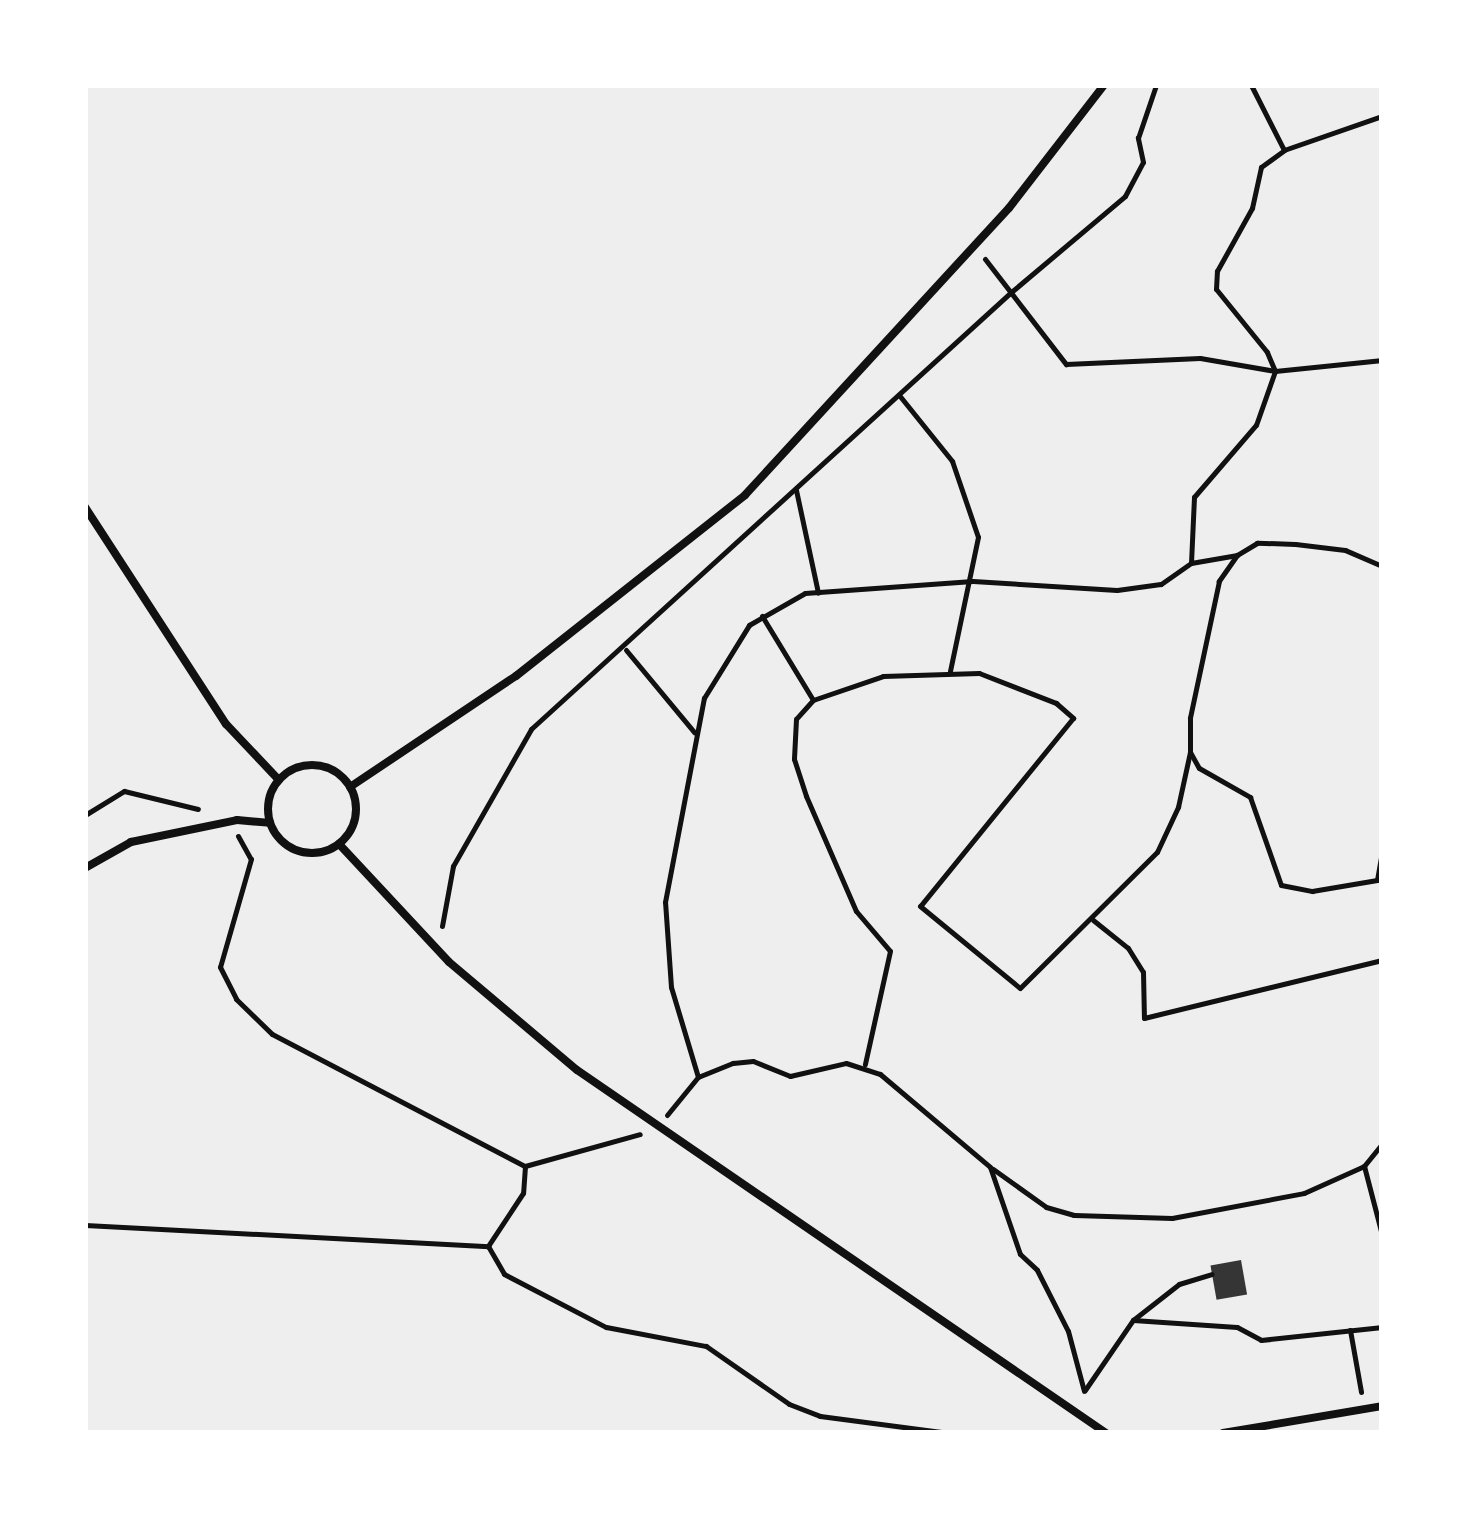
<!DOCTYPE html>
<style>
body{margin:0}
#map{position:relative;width:1467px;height:1518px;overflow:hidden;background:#fff;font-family:"Asap Condensed",sans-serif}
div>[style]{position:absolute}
.green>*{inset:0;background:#eee;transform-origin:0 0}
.building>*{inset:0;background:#353535;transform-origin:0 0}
.path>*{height:5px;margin:-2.5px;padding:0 2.5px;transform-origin:2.5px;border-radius:2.5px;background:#111}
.service>*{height:8px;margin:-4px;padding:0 4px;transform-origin:4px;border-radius:4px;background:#111}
.service>.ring{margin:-4px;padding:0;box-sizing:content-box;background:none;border:8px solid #111;border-radius:50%}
span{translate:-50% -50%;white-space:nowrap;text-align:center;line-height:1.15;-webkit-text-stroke:9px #fff;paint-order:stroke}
.frame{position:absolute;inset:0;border:88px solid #fff;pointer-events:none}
</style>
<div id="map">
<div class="green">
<i style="left:85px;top:85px;width:1297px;height:1348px"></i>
</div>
<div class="building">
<i style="left:1241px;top:1260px;width:35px;height:31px;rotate:80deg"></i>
</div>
<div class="path">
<i style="left:1251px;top:85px;width:73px;rotate:63.1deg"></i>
<i style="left:985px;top:259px;width:133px;rotate:52.4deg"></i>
<i style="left:1066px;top:364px;width:134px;rotate:-2.6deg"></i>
<i style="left:1200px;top:358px;width:76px;rotate:9.8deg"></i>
<i style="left:1275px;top:371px;width:108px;rotate:-5.9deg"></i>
<i style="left:899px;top:395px;width:85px;rotate:51.2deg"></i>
<i style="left:952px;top:461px;width:80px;rotate:71.1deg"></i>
<i style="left:978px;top:537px;width:137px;rotate:101.8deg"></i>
<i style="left:796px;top:490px;width:105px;rotate:77.9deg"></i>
<i style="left:1191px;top:563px;width:66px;rotate:-87.4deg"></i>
<i style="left:1194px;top:497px;width:95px;rotate:-49.3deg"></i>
<i style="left:1256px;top:425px;width:57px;rotate:-70.6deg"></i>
<i style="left:1275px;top:371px;width:21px;rotate:-113deg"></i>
<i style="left:1267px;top:352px;width:81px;rotate:-129deg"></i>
<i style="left:1216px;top:289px;width:18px;rotate:-87deg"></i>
<i style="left:1217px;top:271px;width:72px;rotate:-60.9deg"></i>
<i style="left:1252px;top:208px;width:42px;rotate:-77.6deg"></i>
<i style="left:1261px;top:167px;width:29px;rotate:-36deg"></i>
<i style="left:1284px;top:150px;width:104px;rotate:-19.1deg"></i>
<i style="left:1382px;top:566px;width:40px;rotate:-156.6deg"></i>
<i style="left:1345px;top:550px;width:50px;rotate:-173.2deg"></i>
<i style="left:1295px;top:544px;width:38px;rotate:-178deg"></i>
<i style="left:1257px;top:543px;width:23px;rotate:149deg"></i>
<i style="left:1237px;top:555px;width:32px;rotate:125deg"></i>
<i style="left:1219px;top:581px;width:140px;rotate:102deg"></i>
<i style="left:1190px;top:718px;width:34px;rotate:90deg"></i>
<i style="left:1190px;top:752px;width:18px;rotate:61deg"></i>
<i style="left:1199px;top:768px;width:59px;rotate:29.6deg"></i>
<i style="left:1250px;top:797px;width:93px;rotate:70.6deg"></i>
<i style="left:1281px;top:885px;width:32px;rotate:11deg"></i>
<i style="left:1312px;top:891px;width:66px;rotate:-9.6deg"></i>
<i style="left:1377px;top:880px;width:28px;rotate:-80deg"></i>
<i style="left:762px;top:616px;width:98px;rotate:58.7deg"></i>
<i style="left:813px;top:700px;width:25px;rotate:132deg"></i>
<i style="left:796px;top:719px;width:40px;rotate:92.9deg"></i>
<i style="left:794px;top:759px;width:39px;rotate:72deg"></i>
<i style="left:806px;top:796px;width:125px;rotate:66.5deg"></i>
<i style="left:856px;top:911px;width:52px;rotate:49.6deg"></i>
<i style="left:890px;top:951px;width:116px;rotate:102.5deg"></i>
<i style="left:626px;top:650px;width:107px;rotate:50.3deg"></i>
<i style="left:813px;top:700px;width:74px;rotate:-18.9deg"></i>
<i style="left:883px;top:676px;width:96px;rotate:-1.8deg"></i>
<i style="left:979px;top:673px;width:83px;rotate:21.3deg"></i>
<i style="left:1056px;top:703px;width:23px;rotate:41deg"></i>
<i style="left:1073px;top:718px;width:242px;rotate:129.1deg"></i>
<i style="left:920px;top:906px;width:129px;rotate:39.4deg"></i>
<i style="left:1020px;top:988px;width:193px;rotate:-44.8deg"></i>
<i style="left:1157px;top:852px;width:50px;rotate:-65deg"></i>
<i style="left:1178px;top:807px;width:56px;rotate:-77.7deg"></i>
<i style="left:85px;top:815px;width:46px;rotate:-31.6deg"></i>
<i style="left:124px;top:791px;width:76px;rotate:13.7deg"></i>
<i style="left:238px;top:836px;width:26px;rotate:61deg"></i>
<i style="left:251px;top:859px;width:112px;rotate:106deg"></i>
<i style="left:220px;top:967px;width:36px;rotate:63deg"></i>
<i style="left:236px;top:999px;width:50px;rotate:44.2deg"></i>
<i style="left:272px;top:1034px;width:285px;rotate:27.6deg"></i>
<i style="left:525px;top:1166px;width:27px;rotate:94deg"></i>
<i style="left:523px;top:1193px;width:64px;rotate:123.4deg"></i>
<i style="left:488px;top:1246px;width:32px;rotate:60deg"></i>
<i style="left:504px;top:1274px;width:115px;rotate:27.5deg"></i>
<i style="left:606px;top:1327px;width:102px;rotate:10.8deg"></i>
<i style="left:706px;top:1346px;width:101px;rotate:34.9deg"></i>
<i style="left:789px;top:1404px;width:33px;rotate:21deg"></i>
<i style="left:820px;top:1416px;width:130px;rotate:7.5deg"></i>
<i style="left:1093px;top:920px;width:45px;rotate:38.7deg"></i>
<i style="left:1128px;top:948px;width:28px;rotate:58deg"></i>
<i style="left:1143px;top:972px;width:46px;rotate:88.8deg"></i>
<i style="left:1144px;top:1018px;width:245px;rotate:-13.7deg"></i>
<i style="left:442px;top:926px;width:61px;rotate:-79.6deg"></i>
<i style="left:453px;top:866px;width:158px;rotate:-60.3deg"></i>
<i style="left:531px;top:729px;width:648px;rotate:-42.31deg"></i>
<i style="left:1010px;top:293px;width:150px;rotate:-40.1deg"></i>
<i style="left:1125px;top:196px;width:38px;rotate:-62deg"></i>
<i style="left:1143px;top:162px;width:25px;rotate:-102deg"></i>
<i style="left:1138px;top:138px;width:56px;rotate:-71.2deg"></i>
<i style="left:698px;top:1077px;width:94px;rotate:-106.7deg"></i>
<i style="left:671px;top:987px;width:85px;rotate:-94deg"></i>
<i style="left:665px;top:902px;width:208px;rotate:-79.2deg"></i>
<i style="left:704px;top:698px;width:86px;rotate:-58.3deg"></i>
<i style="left:749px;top:625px;width:64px;rotate:-29.7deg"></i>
<i style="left:805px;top:593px;width:168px;rotate:-4.1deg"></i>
<i style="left:973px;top:581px;width:144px;rotate:3.6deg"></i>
<i style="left:1117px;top:590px;width:44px;rotate:-7.8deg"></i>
<i style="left:1161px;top:584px;width:37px;rotate:-35deg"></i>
<i style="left:1191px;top:563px;width:47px;rotate:-9.9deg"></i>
<i style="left:667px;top:1115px;width:49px;rotate:-50.8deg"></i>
<i style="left:698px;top:1077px;width:38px;rotate:-22deg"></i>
<i style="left:733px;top:1063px;width:20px;rotate:-6deg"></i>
<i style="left:753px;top:1061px;width:40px;rotate:22deg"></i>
<i style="left:790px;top:1076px;width:57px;rotate:-13.1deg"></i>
<i style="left:846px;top:1063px;width:36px;rotate:18deg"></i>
<i style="left:880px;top:1074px;width:144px;rotate:40.2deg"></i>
<i style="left:990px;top:1167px;width:92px;rotate:71deg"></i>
<i style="left:1020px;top:1254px;width:23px;rotate:43deg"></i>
<i style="left:1037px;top:1270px;width:68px;rotate:63.1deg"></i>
<i style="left:1068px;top:1331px;width:62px;rotate:75.1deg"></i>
<i style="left:525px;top:1166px;width:119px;rotate:-15.5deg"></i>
<i style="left:1364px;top:1166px;width:71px;rotate:75.4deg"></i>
<i style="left:993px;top:1169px;width:65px;rotate:35.6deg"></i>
<i style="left:1046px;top:1207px;width:29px;rotate:16deg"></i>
<i style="left:1074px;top:1215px;width:98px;rotate:1.8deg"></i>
<i style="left:1172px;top:1218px;width:134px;rotate:-10.7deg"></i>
<i style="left:1304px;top:1193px;width:66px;rotate:-24.2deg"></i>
<i style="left:1364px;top:1166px;width:28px;rotate:-51deg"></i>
<i style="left:85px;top:1225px;width:404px;rotate:3deg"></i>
<i style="left:1133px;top:1320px;width:104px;rotate:3.9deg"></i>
<i style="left:1237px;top:1327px;width:27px;rotate:28deg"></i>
<i style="left:1261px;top:1340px;width:122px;rotate:-6.1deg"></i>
<i style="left:1350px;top:1330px;width:63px;rotate:79.9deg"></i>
<i style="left:1085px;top:1390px;width:85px;rotate:-55.6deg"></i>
<i style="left:1133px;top:1320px;width:58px;rotate:-38deg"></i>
<i style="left:1179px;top:1284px;width:34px;rotate:-17deg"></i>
</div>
<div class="service">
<i style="left:85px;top:507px;width:259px;rotate:57deg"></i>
<i style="left:226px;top:724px;width:77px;rotate:46.6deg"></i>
<i class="ring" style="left:268px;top:765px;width:80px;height:80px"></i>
<i style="left:350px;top:787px;width:200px;rotate:-33.8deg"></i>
<i style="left:516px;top:676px;width:292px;rotate:-38.3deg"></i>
<i style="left:745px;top:495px;width:390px;rotate:-47.4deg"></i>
<i style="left:1009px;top:208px;width:155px;rotate:-52.3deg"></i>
<i style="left:339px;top:844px;width:161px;rotate:47deg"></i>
<i style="left:449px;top:962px;width:167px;rotate:40.2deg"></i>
<i style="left:577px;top:1070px;width:642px;rotate:34.46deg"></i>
<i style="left:85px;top:868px;width:53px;rotate:-29.5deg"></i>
<i style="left:131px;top:842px;width:108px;rotate:-11.7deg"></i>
<i style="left:237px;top:820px;width:33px;rotate:5deg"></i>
<i style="left:1223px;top:1433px;width:161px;rotate:-9.6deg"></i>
</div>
<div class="frame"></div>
</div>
